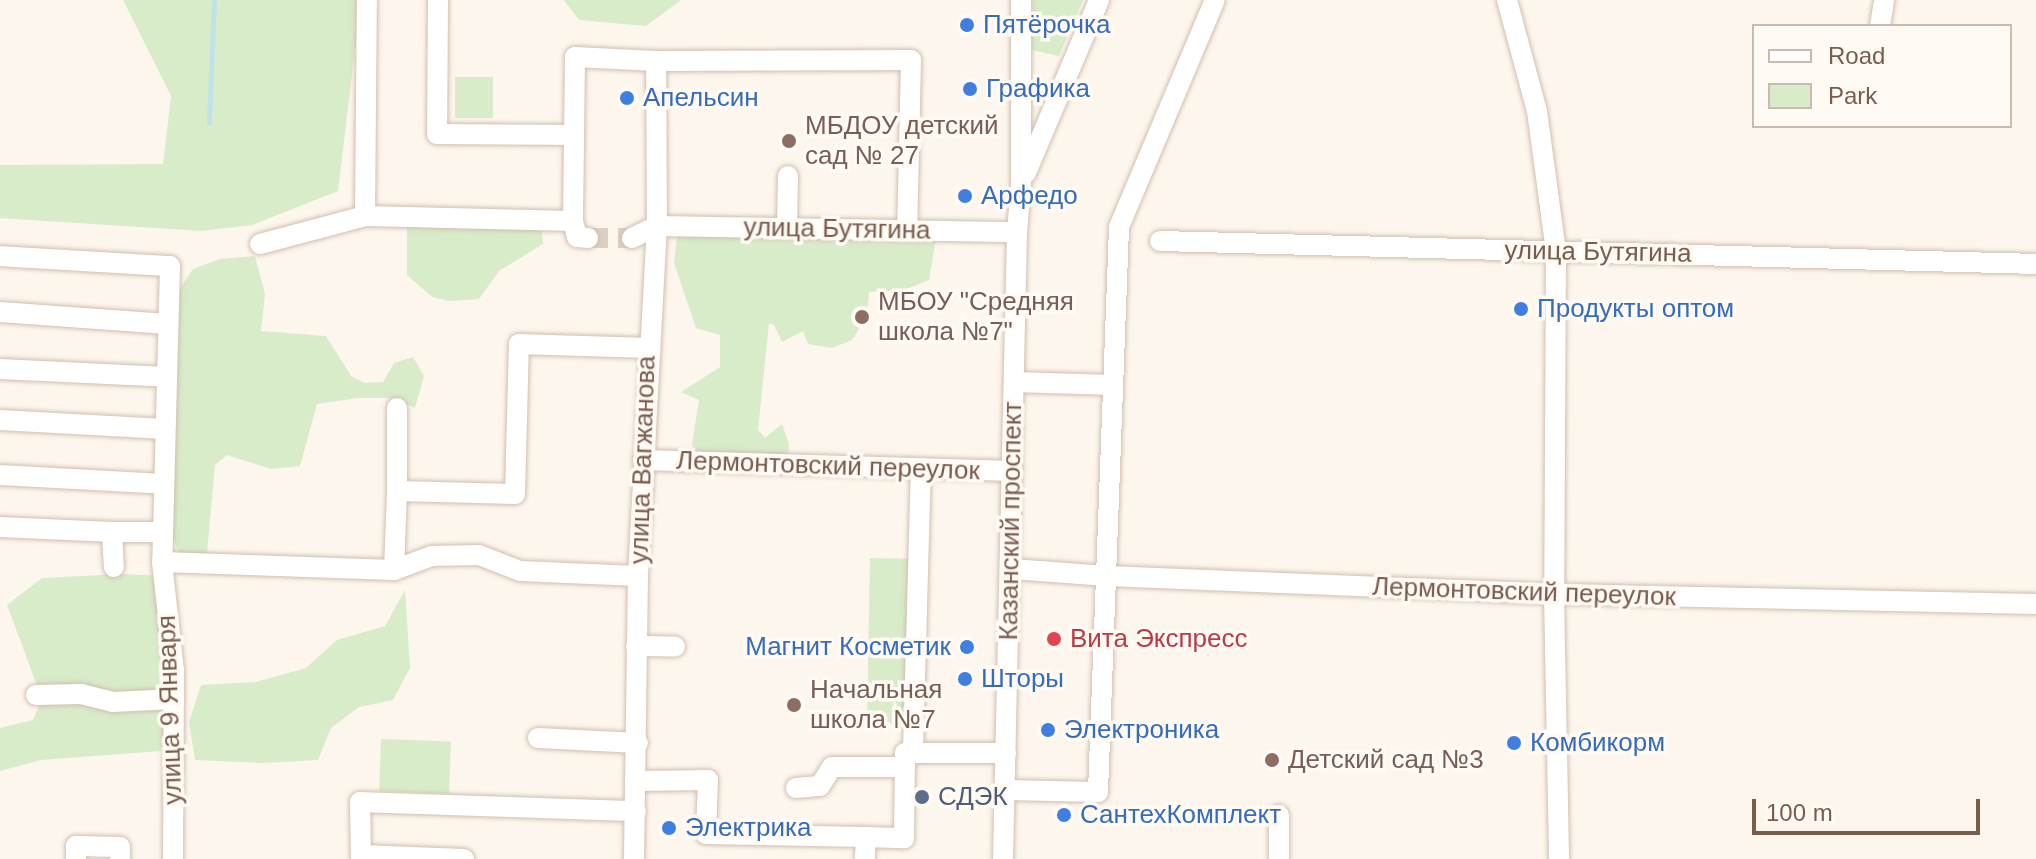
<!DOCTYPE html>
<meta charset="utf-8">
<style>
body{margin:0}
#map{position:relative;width:2036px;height:859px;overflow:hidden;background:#fdf6ec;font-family:Arial,sans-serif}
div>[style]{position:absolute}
.green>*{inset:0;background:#d8ecc9;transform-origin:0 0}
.stream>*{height:5px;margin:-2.5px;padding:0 2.5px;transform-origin:2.5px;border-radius:2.5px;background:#bfe3e8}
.minor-tunnel>*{height:20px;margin-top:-10px;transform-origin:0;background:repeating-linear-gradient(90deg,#dcd0c4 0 20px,transparent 0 30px)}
.roads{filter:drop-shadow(0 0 2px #d1beb0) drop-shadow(0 0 2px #d1beb0)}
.minor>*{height:20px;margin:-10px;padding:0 10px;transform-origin:10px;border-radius:10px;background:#fff}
.dots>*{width:22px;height:22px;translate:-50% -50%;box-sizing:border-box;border:4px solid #fffaf3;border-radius:50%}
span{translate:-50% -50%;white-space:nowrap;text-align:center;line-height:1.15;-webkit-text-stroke:7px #fffaf3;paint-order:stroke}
.shop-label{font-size:26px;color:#366cbe}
.left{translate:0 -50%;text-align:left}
.right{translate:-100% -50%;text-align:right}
.education-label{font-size:26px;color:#785e54}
.street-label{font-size:26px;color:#7a5c4d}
.health-label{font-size:26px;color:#be3a42}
.service-label{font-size:26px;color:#4e5e75}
.legend{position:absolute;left:1752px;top:24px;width:260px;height:104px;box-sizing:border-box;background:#fffaf3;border:2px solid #cabbb1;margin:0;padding:10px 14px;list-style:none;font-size:24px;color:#7a5c4d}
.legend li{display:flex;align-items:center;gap:16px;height:40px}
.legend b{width:40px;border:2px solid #cabbb1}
.scale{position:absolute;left:1752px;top:799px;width:228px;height:36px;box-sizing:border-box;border:4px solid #7a5c4d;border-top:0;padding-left:10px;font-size:24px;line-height:28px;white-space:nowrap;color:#7a5c4d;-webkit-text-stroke:6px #fffaf3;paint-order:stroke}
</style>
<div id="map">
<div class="green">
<i style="clip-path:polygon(123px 0,361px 0,338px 191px,252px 225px,201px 231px,0 218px,0 165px,163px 164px,171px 96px)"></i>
<i style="clip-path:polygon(564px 0,681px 0,646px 26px,579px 20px)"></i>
<i style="clip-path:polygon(1033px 0,1083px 0,1059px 56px,1032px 50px)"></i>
<i style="left:455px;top:77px;width:38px;height:41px"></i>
<i style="clip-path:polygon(407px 225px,541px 227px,543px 244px,499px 271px,479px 299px,449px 301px,432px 297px,407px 275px)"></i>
<i style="clip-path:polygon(688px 230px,741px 232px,780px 239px,797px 234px,936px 239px,929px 280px,904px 290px,869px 292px,867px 316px,852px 340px,832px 348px,808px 344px,803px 331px,782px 342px,774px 325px,769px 323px,758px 430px,765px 438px,782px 424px,789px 444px,787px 462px,696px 459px,692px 444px,699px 400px,681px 392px,720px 367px,720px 335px,696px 328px,674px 263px,677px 237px)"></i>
<i style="clip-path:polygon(255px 256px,265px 294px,261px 331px,326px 336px,351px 376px,365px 383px,383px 382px,394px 363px,413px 357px,424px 376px,415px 408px,393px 398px,358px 398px,317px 404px,300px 466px,271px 469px,227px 455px,215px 465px,207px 553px,198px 559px,179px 553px,170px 531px,175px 296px,193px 269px,220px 259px)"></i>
<i style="left:870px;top:558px;width:41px;height:165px;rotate:1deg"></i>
<i style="clip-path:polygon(123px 574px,163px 576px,166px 711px,161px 751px,41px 760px,0 771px,0 728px,33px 720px,42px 699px,7px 605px,42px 578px)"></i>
<i style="clip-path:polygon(405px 590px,410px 668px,393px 700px,359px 707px,331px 728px,318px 760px,263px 763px,195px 760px,189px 722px,201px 685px,256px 682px,306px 668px,337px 640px,385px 626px)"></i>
<i style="left:381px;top:739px;width:70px;height:52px;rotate:2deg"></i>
</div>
<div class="stream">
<i style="left:209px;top:123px;width:123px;rotate:-87.7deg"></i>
</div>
<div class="minor-tunnel">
<i style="left:588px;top:238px;width:44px"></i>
</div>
<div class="roads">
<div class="minor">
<i style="left:438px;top:0;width:134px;rotate:90.4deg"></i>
<i style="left:437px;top:134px;width:137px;rotate:0.4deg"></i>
<i style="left:1507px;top:0;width:115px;rotate:74.9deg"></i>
<i style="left:1537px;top:111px;width:141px;rotate:82.3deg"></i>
<i style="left:1556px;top:251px;width:343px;rotate:90.3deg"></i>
<i style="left:1554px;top:594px;width:265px;rotate:88.9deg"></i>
<i style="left:1880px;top:26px;width:26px;rotate:-81deg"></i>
<i style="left:1026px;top:173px;width:188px;rotate:-67.1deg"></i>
<i style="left:365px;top:216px;width:216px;rotate:-89.5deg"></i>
<i style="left:787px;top:228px;width:52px;rotate:-88.9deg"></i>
<i style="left:588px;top:238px;width:11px;rotate:-175deg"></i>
<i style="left:577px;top:237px;width:16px;rotate:-104deg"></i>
<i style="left:573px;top:221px;width:164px;rotate:-89.3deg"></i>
<i style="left:575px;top:57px;width:81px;rotate:2.8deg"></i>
<i style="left:656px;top:61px;width:255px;rotate:-0.2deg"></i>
<i style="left:911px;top:60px;width:170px;rotate:91.3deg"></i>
<i style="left:632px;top:238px;width:28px;rotate:-26deg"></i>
<i style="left:657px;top:226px;width:360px;rotate:1deg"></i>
<i style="left:1160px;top:241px;width:876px;rotate:1.5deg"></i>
<i style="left:260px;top:244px;width:109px;rotate:-14.9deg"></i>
<i style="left:365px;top:216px;width:208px;rotate:1.4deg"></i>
<i style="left:0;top:256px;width:170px;rotate:3.4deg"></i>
<i style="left:170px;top:266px;width:296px;rotate:91.5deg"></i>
<i style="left:162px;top:562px;width:109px;rotate:83.7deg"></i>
<i style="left:174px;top:670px;width:189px;rotate:90.3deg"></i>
<i style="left:0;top:312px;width:168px;rotate:4.1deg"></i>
<i style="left:0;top:369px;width:167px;rotate:2.7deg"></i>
<i style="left:1014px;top:382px;width:99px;rotate:1.7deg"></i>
<i style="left:397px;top:408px;width:83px;rotate:90deg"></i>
<i style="left:0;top:420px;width:165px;rotate:3.1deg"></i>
<i style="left:643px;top:460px;width:369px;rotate:1.7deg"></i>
<i style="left:0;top:475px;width:164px;rotate:3.1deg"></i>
<i style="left:0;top:527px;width:112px;rotate:2.6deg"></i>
<i style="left:112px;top:532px;width:35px;rotate:87deg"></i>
<i style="left:112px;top:532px;width:50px"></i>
<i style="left:162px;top:562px;width:232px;rotate:2deg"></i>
<i style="left:394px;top:570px;width:40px;rotate:-20.2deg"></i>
<i style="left:432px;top:556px;width:47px;rotate:-1.2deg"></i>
<i style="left:479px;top:555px;width:44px;rotate:21.3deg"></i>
<i style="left:520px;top:571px;width:118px;rotate:2.4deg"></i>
<i style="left:1012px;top:569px;width:95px;rotate:4.2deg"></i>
<i style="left:1107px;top:576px;width:447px;rotate:2.3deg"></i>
<i style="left:1554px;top:594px;width:482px;rotate:1.2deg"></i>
<i style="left:394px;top:570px;width:79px;rotate:-87.8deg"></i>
<i style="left:397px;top:491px;width:118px;rotate:1.5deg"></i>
<i style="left:515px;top:494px;width:150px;rotate:-88.5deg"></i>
<i style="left:519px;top:344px;width:129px;rotate:1.8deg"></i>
<i style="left:636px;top:646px;width:39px;rotate:1deg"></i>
<i style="left:36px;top:695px;width:45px;rotate:-1.3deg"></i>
<i style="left:81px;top:694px;width:33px;rotate:14deg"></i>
<i style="left:113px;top:702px;width:61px;rotate:-2.8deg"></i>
<i style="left:538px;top:738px;width:100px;rotate:2.9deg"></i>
<i style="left:913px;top:751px;width:283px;rotate:-88.4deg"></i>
<i style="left:637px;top:781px;width:71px;rotate:-0.8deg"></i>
<i style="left:708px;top:780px;width:54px;rotate:92.1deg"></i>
<i style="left:706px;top:834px;width:160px;rotate:1.1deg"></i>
<i style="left:866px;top:837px;width:22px;rotate:93deg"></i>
<i style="left:796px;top:788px;width:24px;rotate:-5deg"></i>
<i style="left:820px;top:786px;width:22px;rotate:-58deg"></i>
<i style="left:832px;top:767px;width:73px"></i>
<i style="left:1006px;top:790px;width:92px;rotate:1.2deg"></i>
<i style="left:1098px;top:792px;width:565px;rotate:-87.87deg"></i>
<i style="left:1119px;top:227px;width:246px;rotate:-67.1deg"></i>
<i style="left:866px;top:837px;width:38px;rotate:2deg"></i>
<i style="left:904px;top:838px;width:85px;rotate:-89.3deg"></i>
<i style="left:905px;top:753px;width:101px"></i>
<i style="left:361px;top:855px;width:103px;rotate:2.2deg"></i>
<i style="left:76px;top:859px;width:13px;rotate:-90deg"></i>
<i style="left:76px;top:846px;width:44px;rotate:1.3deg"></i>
<i style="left:120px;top:847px;width:12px;rotate:90deg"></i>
<i style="left:361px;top:859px;width:57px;rotate:-91deg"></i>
<i style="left:360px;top:802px;width:276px;rotate:1.9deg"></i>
<i style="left:634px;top:859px;width:283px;rotate:-89.2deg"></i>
<i style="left:638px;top:576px;width:351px;rotate:-86.9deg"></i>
<i style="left:657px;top:226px;width:165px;rotate:-90.3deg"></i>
<i style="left:1003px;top:859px;width:627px;rotate:-88.72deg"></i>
<i style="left:1017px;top:232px;width:48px;rotate:-85.2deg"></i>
<i style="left:1021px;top:184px;width:184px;rotate:-90deg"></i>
<i style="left:1279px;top:859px;width:44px;rotate:-90deg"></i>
</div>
</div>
<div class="dots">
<i style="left:967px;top:25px;background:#3f7fe0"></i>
<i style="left:970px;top:89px;background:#3f7fe0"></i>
<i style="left:627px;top:98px;background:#3f7fe0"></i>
<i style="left:789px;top:141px;background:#8d6e63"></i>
<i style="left:965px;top:196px;background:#3f7fe0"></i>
<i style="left:1521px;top:309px;background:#3f7fe0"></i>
<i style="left:862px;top:317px;background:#8d6e63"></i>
<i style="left:1054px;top:639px;background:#e0444e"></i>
<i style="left:967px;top:647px;background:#3f7fe0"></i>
<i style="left:965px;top:679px;background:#3f7fe0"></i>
<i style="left:794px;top:705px;background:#8d6e63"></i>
<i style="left:1048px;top:730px;background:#3f7fe0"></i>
<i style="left:1514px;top:743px;background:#3f7fe0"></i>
<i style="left:1272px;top:760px;background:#8d6e63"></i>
<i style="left:922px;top:797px;background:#5c6f8a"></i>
<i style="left:1064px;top:815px;background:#3f7fe0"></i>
<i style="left:669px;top:828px;background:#3f7fe0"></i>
</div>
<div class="shop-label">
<span class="left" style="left:983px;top:25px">Пятёрочка</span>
<span class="left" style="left:986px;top:89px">Графика</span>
<span class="left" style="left:643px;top:98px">Апельсин</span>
<span class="left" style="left:981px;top:196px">Арфедо</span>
<span class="left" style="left:1537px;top:309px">Продукты оптом</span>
<span class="right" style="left:951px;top:647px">Магнит Косметик</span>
<span class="left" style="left:981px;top:679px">Шторы</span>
<span class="left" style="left:1064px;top:730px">Электроника</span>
<span class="left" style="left:1530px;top:743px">Комбикорм</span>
<span class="left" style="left:1080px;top:815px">СантехКомплект</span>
<span class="left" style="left:685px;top:828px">Электрика</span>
</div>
<div class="education-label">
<span class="left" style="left:805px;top:141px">МБДОУ детский<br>сад № 27</span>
<span class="left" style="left:878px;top:317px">МБОУ "Средняя<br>школа №7"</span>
<span class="left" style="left:810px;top:705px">Начальная<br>школа №7</span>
<span class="left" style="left:1288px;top:760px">Детский сад №3</span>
</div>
<div class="street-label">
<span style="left:837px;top:229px;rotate:1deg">улица Бутягина</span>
<span style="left:1598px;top:252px;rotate:1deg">улица Бутягина</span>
<span style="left:643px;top:460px;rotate:-88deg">улица Вагжанова</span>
<span style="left:828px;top:466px;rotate:2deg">Лермонтовский переулок</span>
<span style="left:1011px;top:521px;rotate:-89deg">Казанский проспект</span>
<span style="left:1524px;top:592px;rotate:2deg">Лермонтовский переулок</span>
<span style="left:170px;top:710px;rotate:-92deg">улица 9 Января</span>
</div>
<div class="health-label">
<span class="left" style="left:1070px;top:639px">Вита Экспресс</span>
</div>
<div class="service-label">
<span class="left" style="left:938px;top:797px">СДЭК</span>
</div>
<ul class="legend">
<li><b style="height:10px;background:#fff"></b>Road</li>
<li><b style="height:22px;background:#d8ecc9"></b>Park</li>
</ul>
<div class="scale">100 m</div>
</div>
